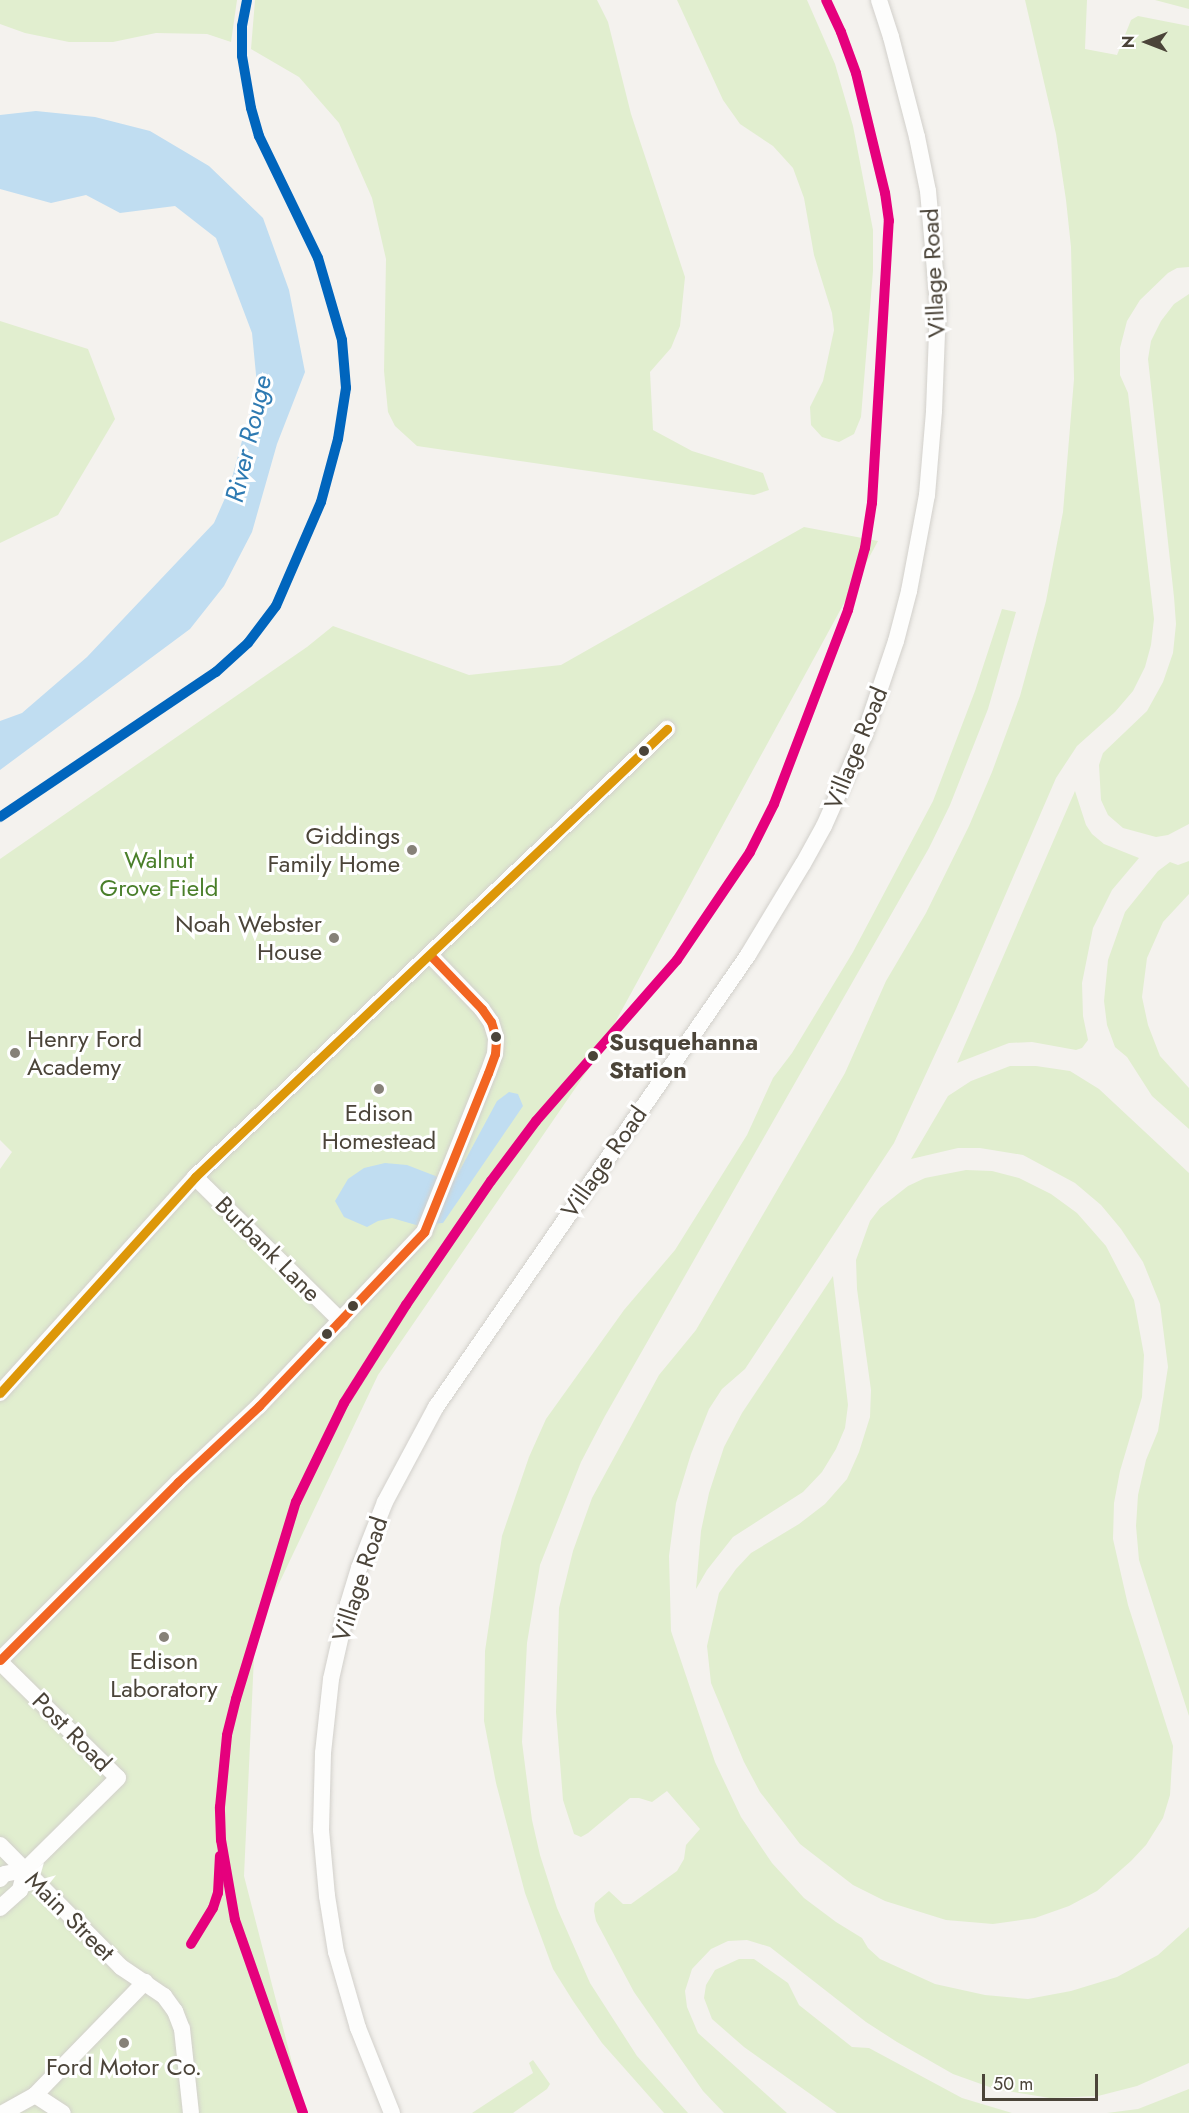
<!DOCTYPE html>
<style>
body{margin:0}
#map{position:relative;width:1189px;height:2113px;overflow:hidden;background:#f4f2ee;font-family:Jost,sans-serif}
div>[style]{position:absolute}
.green>*{inset:0;background:#e1eecf}
.water>*{inset:0;background:#c0ddf1}
.roads{filter:drop-shadow(0 0 2px #d2d0cb) drop-shadow(0 0 2px #d2d0cb)}
.minor>*{height:16px;margin:-8px;padding:0 8px;transform-origin:8px;border-radius:8px;background:#fdfdfc}
.bus-1>*{height:9px;margin:-4.5px;padding:0 4.5px;transform-origin:4.5px;border-radius:4.5px;background:#f26522}
.bus-2>*{height:9px;margin:-4.5px;padding:0 4.5px;transform-origin:4.5px;border-radius:4.5px;background:#dd9709}
.rail-1>*{height:10px;margin:-5px;padding:0 5px;transform-origin:5px;border-radius:5px;background:#e5007d}
.rail-2>*{height:10px;margin:-5px;padding:0 5px;transform-origin:5px;border-radius:5px;background:#0065bd}
.dots>*{width:16px;height:16px;translate:-50% -50%;box-sizing:border-box;border:3px solid #fff;border-radius:50%}
span{translate:-50% -50%;white-space:nowrap;text-align:center;line-height:1.15;-webkit-text-stroke:6px #fff;paint-order:stroke}
.street-label{font-size:24px;color:#4b4439}
.poi-label{font-size:24px;color:#4b4439}
.right{translate:-100% -50%;text-align:right}
.left{translate:0 -50%;text-align:left}
.park-label{font-size:24px;color:#4a7f2a}
.stop-label{font-size:24px;color:#4b4439;font-weight:700}
.water-label{font-size:26px;color:#2e7ab2;font-style:italic}
.north{position:absolute;left:1117px;top:12px;width:60px;height:60px;-webkit-text-stroke:4px #fff;paint-order:stroke;rotate:270deg;font-size:16px;font-weight:700;line-height:24px;text-align:center;color:#4b4439}
.north::after{content:'';display:block;margin:auto;width:21px;height:27px;background:#4b4439;clip-path:polygon(50% 0,100% 100%,50% 72%,0 100%)}
.scale{position:absolute;left:982px;top:2074px;width:116px;height:27px;box-sizing:border-box;border:3px solid #4b4439;border-top:0;padding-left:8px;font-size:18px;line-height:21px;white-space:nowrap;color:#4b4439;-webkit-text-stroke:4px #fff;paint-order:stroke}
</style>
<div id="map">
<div class="green">
<i style="clip-path:polygon(0 0,237px 0,231px 42px,207px 34px,156px 33px,113px 42px,69px 42px,25px 33px,0 24px)"></i>
<i style="clip-path:polygon(255px 0,597px 0,608px 22px,631px 114px,685px 277px,680px 326px,671px 348px,650px 372px,653px 430px,692px 451px,763px 473px,769px 490px,754px 495px,417px 446px,395px 426px,388px 412px,384px 371px,386px 259px,372px 198px,339px 123px,299px 77px,251px 49px)"></i>
<i style="clip-path:polygon(677px 0,807px 0,835px 64px,853px 126px,873px 230px,873px 271px,861px 417px,854px 434px,839px 442px,822px 437px,811px 425px,810px 407px,823px 381px,834px 330px,832px 313px,814px 255px,804px 198px,793px 168px,773px 146px,740px 124px,723px 100px)"></i>
<i style="clip-path:polygon(1025px 0,1087px 0,1085px 49px,1117px 55px,1131px 20px,1138px 16px,1189px 26px,1189px 267px,1177px 268px,1168px 273px,1140px 300px,1127px 321px,1120px 348px,1120px 375px,1128px 393px,1151px 593px,1154px 619px,1151px 645px,1145px 667px,1133px 691px,1115px 712px,1077px 746px,1056px 778px,956px 1009px,894px 1143px,745px 1369px,722px 1389px,709px 1409px,691px 1454px,676px 1503px,669px 1556px,671px 1631px,715px 1762px,741px 1817px,772px 1863px,804px 1898px,836px 1922px,862px 1938px,868px 1948px,880px 1959px,935px 1984px,985px 1995px,1028px 1999px,1071px 1991px,1117px 1977px,1158px 1955px,1189px 1927px,1189px 2063px,1137px 2086px,1098px 2096px,1050px 2098px,995px 2089px,953px 2074px,897px 2042px,866px 2022px,770px 1947px,747px 1940px,728px 1941px,711px 1949px,692px 1969px,685px 1991px,687px 2007px,698px 2033px,787px 2113px,724px 2113px,703px 2091px,634px 1992px,596px 1921px,594px 1911px,595px 1903px,609px 1891px,623px 1904px,631px 1904px,677px 1871px,684px 1859px,686px 1845px,700px 1829px,667px 1791px,652px 1802px,639px 1798px,630px 1798px,588px 1833px,581px 1837px,574px 1834px,563px 1800px,556px 1712px,559px 1608px,573px 1551px,592px 1498px,659px 1375px,696px 1330px,845px 1073px,886px 981px,926px 913px,969px 826px,992px 772px,1020px 696px,1046px 601px,1063px 512px,1074px 379px,1071px 247px,1066px 200px,1056px 134px)"></i>
<i style="clip-path:polygon(1155px 0,1189px 0,1189px 9px)"></i>
<i style="clip-path:polygon(1189px 294px,1189px 824px,1168px 835px,1156px 837px,1123px 828px,1108px 815px,1101px 800px,1099px 765px,1103px 753px,1147px 711px,1163px 682px,1173px 653px,1176px 624px,1174px 597px,1148px 359px,1151px 341px,1161px 321px,1174px 304px)"></i>
<i style="clip-path:polygon(0 321px,88px 349px,115px 419px,58px 515px,0 543px)"></i>
<i style="clip-path:polygon(804px 527px,878px 541px,594px 1061px,378px 1375px,255px 1634px,244px 1876px,305px 2113px,0 2113px,0 1169px,12px 1152px,0 1140px,0 859px,307px 647px,333px 626px,469px 675px,561px 665px)"></i>
<i style="clip-path:polygon(1002px 609px,1016px 612px,988px 709px,950px 805px,929px 848px,605px 1416px,581px 1462px,540px 1565px,527px 1643px,522px 1742px,532px 1820px,540px 1855px,557px 1908px,590px 1983px,637px 2056px,688px 2113px,664px 2113px,602px 2043px,573px 2001px,553px 1969px,525px 1893px,496px 1783px,484px 1721px,485px 1651px,502px 1536px,529px 1457px,546px 1419px,624px 1310px,675px 1250px,747px 1135px,773px 1078px,792px 1053px,853px 952px,933px 801px,975px 691px)"></i>
<i style="clip-path:polygon(1075px 791px,1086px 825px,1092px 834px,1104px 844px,1139px 858px,1112px 890px,1093px 928px,1082px 983px,1083px 1016px,1088px 1040px,1082px 1048px,1076px 1050px,1032px 1042px,1009px 1043px,957px 1063px)"></i>
<i style="clip-path:polygon(1189px 861px,1189px 894px,1163px 922px,1147px 958px,1142px 997px,1148px 1025px,1160px 1056px,1189px 1088px,1189px 1129px,1152px 1096px,1127px 1057px,1115px 1047px,1107px 1025px,1104px 1001px,1108px 960px,1125px 912px,1158px 871px,1170px 862px,1178px 865px)"></i>
<i style="clip-path:polygon(1010px 1066px,1036px 1066px,1070px 1071px,1099px 1089px,1189px 1173px,1189px 1716px,1139px 1560px,1136px 1526px,1138px 1495px,1146px 1460px,1158px 1431px,1168px 1367px,1160px 1304px,1143px 1262px,1121px 1229px,1101px 1205px,1075px 1183px,1023px 1155px,980px 1148px,958px 1148px,911px 1159px,948px 1096px,971px 1081px)"></i>
<i style="clip-path:polygon(966px 1170px,992px 1171px,1019px 1178px,1051px 1194px,1077px 1213px,1106px 1246px,1134px 1300px,1144px 1355px,1142px 1397px,1120px 1471px,1114px 1503px,1113px 1539px,1128px 1605px,1173px 1746px,1170px 1795px,1163px 1818px,1146px 1845px,1131px 1861px,1097px 1891px,1069px 1906px,1035px 1918px,993px 1924px,946px 1920px,885px 1901px,853px 1885px,800px 1844px,760px 1792px,744px 1762px,711px 1683px,707px 1646px,719px 1593px,736px 1569px,751px 1553px,799px 1524px,825px 1504px,847px 1479px,859px 1452px,870px 1417px,871px 1390px,857px 1289px,856px 1260px,870px 1221px,880px 1208px,908px 1186px,925px 1178px)"></i>
<i style="clip-path:polygon(833px 1276px,848px 1405px,845px 1428px,836px 1449px,822px 1472px,803px 1492px,733px 1537px,707px 1570px,696px 1589px,701px 1531px,709px 1493px,724px 1447px,742px 1413px)"></i>
<i style="clip-path:polygon(739px 1959px,754px 1959px,788px 1983px,799px 2005px,852px 2047px,869px 2048px,962px 2098px,1012px 2113px,837px 2113px,744px 2047px,712px 2019px,704px 1998px,706px 1985px,715px 1970px)"></i>
<i style="clip-path:polygon(533px 2060px,550px 2084px,547px 2089px,513px 2113px,472px 2113px,533px 2073px,529px 2063px)"></i>
<i style="clip-path:polygon(1189px 2089px,1189px 2113px,1107px 2113px,1138px 2109px)"></i>
</div>
<div class="water">
<i style="clip-path:polygon(36px 111px,95px 117px,150px 131px,209px 166px,263px 218px,289px 290px,305px 372px,277px 444px,252px 532px,224px 586px,190px 629px,0 770px,0 721px,22px 713px,87px 657px,214px 523px,229px 489px,257px 385px,252px 333px,216px 238px,175px 206px,120px 213px,86px 195px,51px 203px,0 189px,0 115px)"></i>
<i style="clip-path:polygon(509px 1092px,518px 1094px,523px 1106px,443px 1223px,416px 1225px,392px 1218px,378px 1221px,367px 1227px,344px 1217px,335px 1201px,348px 1179px,364px 1168px,385px 1163px,407px 1165px,451px 1182px,454px 1181px,497px 1101px)"></i>
</div>
<div class="roads">
<div class="minor">
<i style="left:195px;top:1177px;width:205px;rotate:44.6deg"></i>
<i style="left:0;top:1393px;width:291px;rotate:-47.9deg"></i>
<i style="left:195px;top:1177px;width:651px;rotate:-43.51deg"></i>
<i style="left:0;top:1660px;width:252px;rotate:-45deg"></i>
<i style="left:178px;top:1482px;width:111px;rotate:-43.2deg"></i>
<i style="left:259px;top:1406px;width:240px;rotate:-46.5deg"></i>
<i style="left:424px;top:1232px;width:171px;rotate:-68.1deg"></i>
<i style="left:488px;top:1073px;width:20px;rotate:-70deg"></i>
<i style="left:495px;top:1054px;width:16px;rotate:-86deg"></i>
<i style="left:496px;top:1038px;width:17px;rotate:-107deg"></i>
<i style="left:491px;top:1022px;width:16px;rotate:-125deg"></i>
<i style="left:482px;top:1009px;width:75px;rotate:-133.9deg"></i>
<i style="left:0;top:1662px;width:165px;rotate:44.5deg"></i>
<i style="left:118px;top:1778px;width:131px;rotate:135.3deg"></i>
<i style="left:25px;top:1870px;width:21px;rotate:104deg"></i>
<i style="left:20px;top:1890px;width:27px;rotate:138deg"></i>
<i style="left:0;top:1845px;width:172px;rotate:45.2deg"></i>
<i style="left:121px;top:1967px;width:52px;rotate:34deg"></i>
<i style="left:164px;top:1996px;width:19px;rotate:54deg"></i>
<i style="left:175px;top:2011px;width:19px;rotate:69deg"></i>
<i style="left:182px;top:2029px;width:84px;rotate:83.9deg"></i>
<i style="left:0;top:1879px;width:6px;rotate:-51deg"></i>
<i style="left:4px;top:1874px;width:21px;rotate:-11deg"></i>
<i style="left:35px;top:2095px;width:33px;rotate:33deg"></i>
<i style="left:3px;top:2113px;width:37px;rotate:-29deg"></i>
<i style="left:35px;top:2095px;width:158px;rotate:-45.8deg"></i>
<i style="left:392px;top:2113px;width:92px;rotate:-111.8deg"></i>
<i style="left:358px;top:2028px;width:79px;rotate:-106.1deg"></i>
<i style="left:336px;top:1952px;width:57px;rotate:-99.1deg"></i>
<i style="left:327px;top:1896px;width:66px;rotate:-95.2deg"></i>
<i style="left:321px;top:1830px;width:77px;rotate:-88.5deg"></i>
<i style="left:323px;top:1753px;width:74px;rotate:-83.8deg"></i>
<i style="left:331px;top:1679px;width:77px;rotate:-77.2deg"></i>
<i style="left:348px;top:1604px;width:38px;rotate:-73deg"></i>
<i style="left:359px;top:1568px;width:71px;rotate:-68.5deg"></i>
<i style="left:385px;top:1502px;width:108px;rotate:-61.8deg"></i>
<i style="left:436px;top:1407px;width:549px;rotate:-55.38deg"></i>
<i style="left:748px;top:955px;width:106px;rotate:-58.9deg"></i>
<i style="left:803px;top:864px;width:43px;rotate:-61.1deg"></i>
<i style="left:824px;top:826px;width:98px;rotate:-66deg"></i>
<i style="left:864px;top:736px;width:100px;rotate:-71.4deg"></i>
<i style="left:896px;top:641px;width:52px;rotate:-75.4deg"></i>
<i style="left:909px;top:591px;width:98px;rotate:-79.4deg"></i>
<i style="left:927px;top:495px;width:84px;rotate:-85.2deg"></i>
<i style="left:934px;top:411px;width:106px;rotate:-87.8deg"></i>
<i style="left:938px;top:305px;width:114px;rotate:-95deg"></i>
<i style="left:928px;top:191px;width:55px;rotate:-101.5deg"></i>
<i style="left:917px;top:137px;width:103px;rotate:-104.6deg"></i>
<i style="left:891px;top:37px;width:39px;rotate:-108deg"></i>
</div>
</div>
<div class="bus-1">
<i style="left:0;top:1660px;width:252px;rotate:-45deg"></i>
<i style="left:178px;top:1482px;width:111px;rotate:-43.2deg"></i>
<i style="left:259px;top:1406px;width:240px;rotate:-46.5deg"></i>
<i style="left:424px;top:1232px;width:171px;rotate:-68.1deg"></i>
<i style="left:488px;top:1073px;width:20px;rotate:-70deg"></i>
<i style="left:495px;top:1054px;width:16px;rotate:-86deg"></i>
<i style="left:496px;top:1038px;width:17px;rotate:-107deg"></i>
<i style="left:491px;top:1022px;width:16px;rotate:-125deg"></i>
<i style="left:482px;top:1009px;width:75px;rotate:-133.9deg"></i>
</div>
<div class="bus-2">
<i style="left:0;top:1393px;width:291px;rotate:-47.9deg"></i>
<i style="left:195px;top:1177px;width:651px;rotate:-43.51deg"></i>
</div>
<div class="rail-1">
<i style="left:191px;top:1944px;width:42px;rotate:-58.6deg"></i>
<i style="left:213px;top:1908px;width:16px;rotate:-72deg"></i>
<i style="left:218px;top:1893px;width:37px;rotate:-87deg"></i>
<i style="left:303px;top:2113px;width:205px;rotate:-109.4deg"></i>
<i style="left:235px;top:1920px;width:81px;rotate:-99.9deg"></i>
<i style="left:221px;top:1840px;width:33px;rotate:-92deg"></i>
<i style="left:220px;top:1807px;width:72px;rotate:-84.4deg"></i>
<i style="left:227px;top:1735px;width:37px;rotate:-76deg"></i>
<i style="left:236px;top:1699px;width:206px;rotate:-73.1deg"></i>
<i style="left:296px;top:1502px;width:110px;rotate:-64.1deg"></i>
<i style="left:344px;top:1403px;width:116px;rotate:-57.7deg"></i>
<i style="left:406px;top:1305px;width:150px;rotate:-55.6deg"></i>
<i style="left:491px;top:1181px;width:75px;rotate:-53.1deg"></i>
<i style="left:536px;top:1121px;width:214px;rotate:-48.8deg"></i>
<i style="left:677px;top:960px;width:130px;rotate:-55.9deg"></i>
<i style="left:750px;top:852px;width:54px;rotate:-63.4deg"></i>
<i style="left:774px;top:804px;width:208px;rotate:-69.1deg"></i>
<i style="left:848px;top:610px;width:64px;rotate:-74.7deg"></i>
<i style="left:865px;top:548px;width:46px;rotate:-81.2deg"></i>
<i style="left:872px;top:503px;width:283px;rotate:-86.6deg"></i>
<i style="left:889px;top:221px;width:28px;rotate:-98deg"></i>
<i style="left:885px;top:193px;width:123px;rotate:-103.6deg"></i>
<i style="left:856px;top:73px;width:44px;rotate:-110.1deg"></i>
<i style="left:841px;top:32px;width:35px;rotate:-115deg"></i>
</div>
<div class="rail-2">
<i style="left:0;top:817px;width:260px;rotate:-33.9deg"></i>
<i style="left:216px;top:672px;width:43px;rotate:-42.2deg"></i>
<i style="left:248px;top:643px;width:46px;rotate:-52.9deg"></i>
<i style="left:276px;top:606px;width:113px;rotate:-66.6deg"></i>
<i style="left:321px;top:502px;width:65px;rotate:-74.9deg"></i>
<i style="left:338px;top:439px;width:52px;rotate:-81.1deg"></i>
<i style="left:346px;top:388px;width:48px;rotate:-94.8deg"></i>
<i style="left:342px;top:340px;width:85px;rotate:-106.3deg"></i>
<i style="left:318px;top:258px;width:136px;rotate:-115.8deg"></i>
<i style="left:259px;top:136px;width:29px;rotate:-106deg"></i>
<i style="left:251px;top:108px;width:53px;rotate:-99.8deg"></i>
<i style="left:242px;top:56px;width:30px;rotate:-90deg"></i>
<i style="left:242px;top:26px;width:26px;rotate:-79deg"></i>
</div>
<div class="dots">
<i style="left:644px;top:751px;background:#4b4439"></i>
<i style="left:412px;top:850px;background:#868178"></i>
<i style="left:334px;top:938px;background:#868178"></i>
<i style="left:496px;top:1037px;background:#4b4439"></i>
<i style="left:15px;top:1053px;background:#868178"></i>
<i style="left:593px;top:1056px;background:#4b4439"></i>
<i style="left:379px;top:1089px;background:#868178"></i>
<i style="left:353px;top:1306px;background:#4b4439"></i>
<i style="left:327px;top:1334px;background:#4b4439"></i>
<i style="left:164px;top:1637px;background:#868178"></i>
<i style="left:124px;top:2043px;background:#868178"></i>
</div>
<div class="street-label">
<span style="left:933px;top:273px;rotate:-93deg">Village Road</span>
<span style="left:856px;top:748px;rotate:-68deg">Village Road</span>
<span style="left:604px;top:1162px;rotate:-55deg">Village Road</span>
<span style="left:268px;top:1249px;rotate:45deg">Burbank Lane</span>
<span style="left:360px;top:1579px;rotate:-72deg">Village Road</span>
<span style="left:72px;top:1732px;rotate:45deg">Post Road</span>
<span style="left:70px;top:1916px;rotate:45deg">Main Street</span>
</div>
<div class="poi-label">
<span class="right" style="left:400px;top:850px">Giddings<br>Family Home</span>
<span class="right" style="left:322px;top:938px">Noah Webster<br>House</span>
<span class="left" style="left:27px;top:1053px">Henry Ford<br>Academy</span>
<span style="left:379px;top:1127px">Edison<br>Homestead</span>
<span style="left:164px;top:1675px">Edison<br>Laboratory</span>
<span style="left:124px;top:2067px">Ford Motor Co.</span>
</div>
<div class="park-label">
<span style="left:159px;top:874px">Walnut<br>Grove Field</span>
</div>
<div class="stop-label">
<span class="left" style="left:609px;top:1056px">Susquehanna<br>Station</span>
</div>
<div class="water-label">
<span style="left:249px;top:439px;rotate:-77deg">River Rouge</span>
</div>
<div class="north">N</div>
<div class="scale">50 m</div>
</div>
